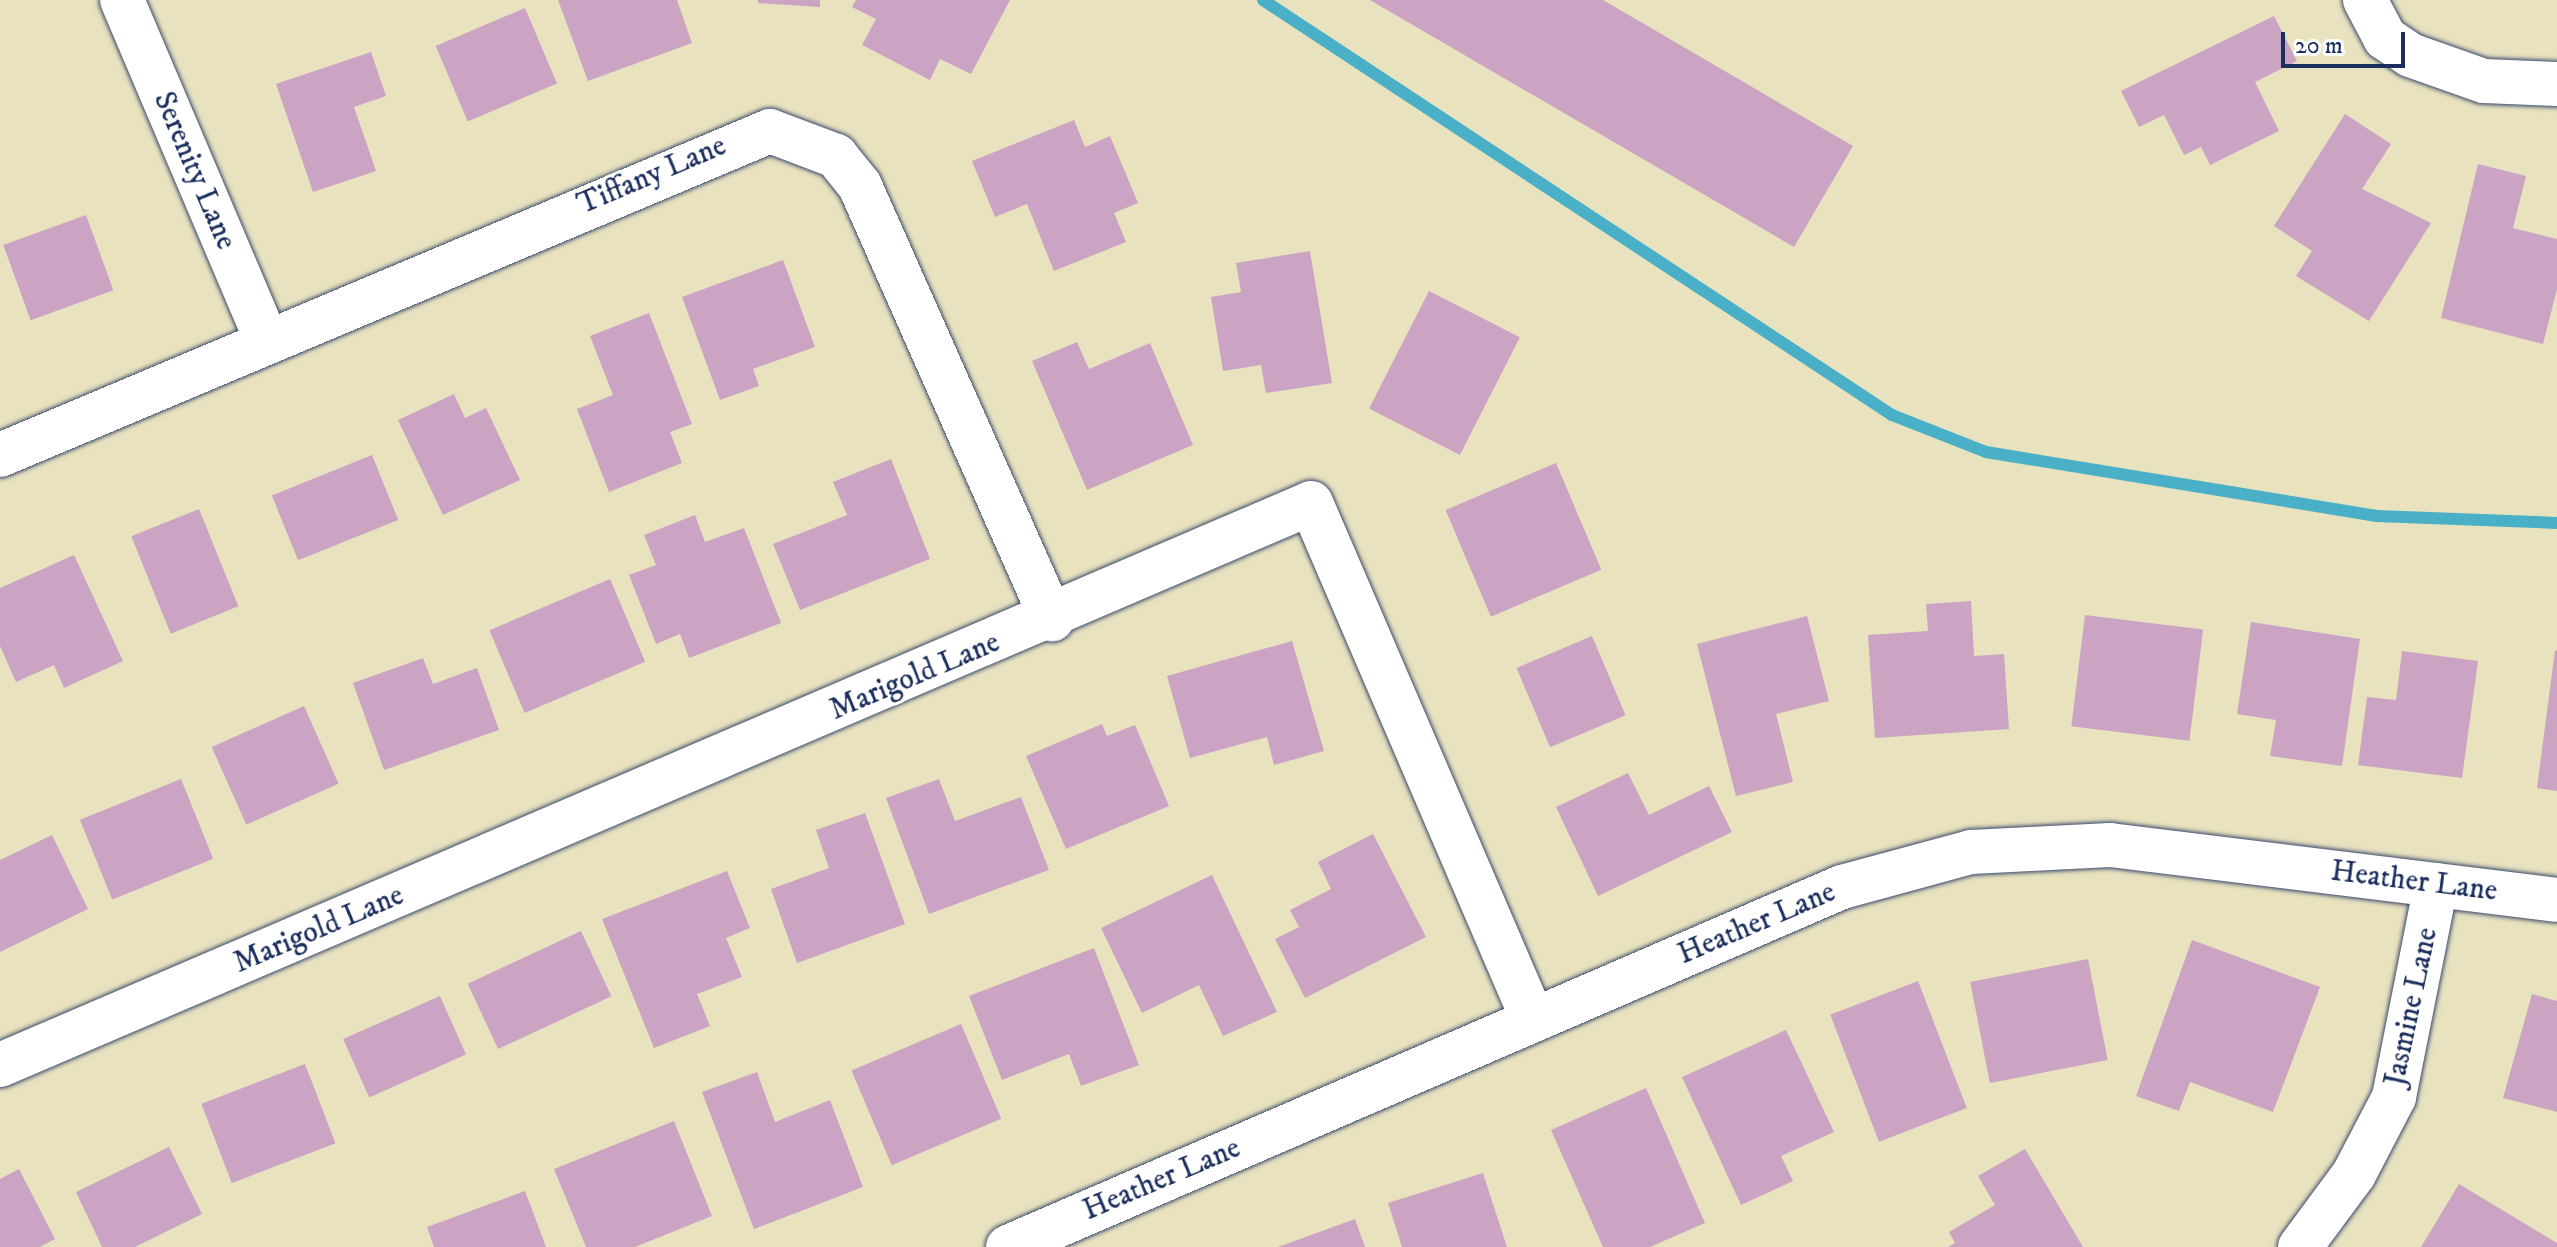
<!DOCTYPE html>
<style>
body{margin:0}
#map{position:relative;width:2557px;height:1247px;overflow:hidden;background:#e8e2bf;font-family:"IM FELL DW Pica",serif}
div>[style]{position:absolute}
.stream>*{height:12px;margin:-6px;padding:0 6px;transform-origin:6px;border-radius:6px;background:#49b0c8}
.building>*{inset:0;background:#cba4c3;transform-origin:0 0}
.roads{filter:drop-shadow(0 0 2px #3a4a6d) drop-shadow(0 0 2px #3a4a6d)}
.minor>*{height:44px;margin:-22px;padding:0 22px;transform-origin:22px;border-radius:22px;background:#fff}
span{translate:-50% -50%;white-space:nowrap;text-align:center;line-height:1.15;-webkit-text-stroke:6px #fff;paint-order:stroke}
.street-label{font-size:30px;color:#1b2f5e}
.scale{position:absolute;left:2281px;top:32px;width:124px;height:36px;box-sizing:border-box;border:4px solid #1b2f5e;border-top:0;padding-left:10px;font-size:24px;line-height:28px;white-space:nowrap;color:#1b2f5e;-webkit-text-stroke:6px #fff;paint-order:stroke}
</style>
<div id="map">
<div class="stream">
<i style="left:1263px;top:0;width:754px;rotate:33.42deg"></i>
<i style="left:1892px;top:415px;width:101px;rotate:21.5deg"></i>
<i style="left:1986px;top:452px;width:396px;rotate:9.3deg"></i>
<i style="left:2377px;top:516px;width:180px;rotate:2.2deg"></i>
</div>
<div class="building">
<i style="clip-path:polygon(558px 0,677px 0,692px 43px,588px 81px)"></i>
<i style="clip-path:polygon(758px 0,820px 0,820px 7px,758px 3px)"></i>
<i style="clip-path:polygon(856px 0,1010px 0,971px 74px,940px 59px,930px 80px,862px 45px,876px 19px,852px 7px)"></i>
<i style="clip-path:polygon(1370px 0,1603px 0,1853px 146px,1794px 247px)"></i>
<i style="left:525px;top:8px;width:82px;height:97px;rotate:67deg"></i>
<i style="clip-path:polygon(2274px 16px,2297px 61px,2255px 82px,2279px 131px,2210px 165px,2201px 147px,2184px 155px,2164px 115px,2139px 127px,2121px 91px)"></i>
<i style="clip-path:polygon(371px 52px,386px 96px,354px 107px,376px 171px,313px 192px,276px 84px)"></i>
<i style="clip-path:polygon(2345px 114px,2391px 144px,2362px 189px,2431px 223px,2369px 321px,2296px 276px,2312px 251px,2274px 226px)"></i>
<i style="clip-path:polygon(1074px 120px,1085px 147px,1110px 136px,1138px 203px,1114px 213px,1126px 242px,1054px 271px,1027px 204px,995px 217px,972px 161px)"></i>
<i style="clip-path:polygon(2478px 164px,2526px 176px,2513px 228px,2557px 239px,2557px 289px,2543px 344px,2441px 318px)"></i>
<i style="left:86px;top:215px;width:80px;height:88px;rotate:70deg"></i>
<i style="clip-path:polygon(1310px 251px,1332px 383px,1266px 393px,1261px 365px,1223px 371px,1211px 297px,1241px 292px,1236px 263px)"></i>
<i style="clip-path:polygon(783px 260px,815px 347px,753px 369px,759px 386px,720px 400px,682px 297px)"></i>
<i style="left:1429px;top:291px;width:102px;height:132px;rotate:27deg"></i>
<i style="clip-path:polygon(649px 313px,692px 424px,670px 432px,682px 463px,609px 492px,577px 409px,613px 395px,590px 336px)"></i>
<i style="clip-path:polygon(1077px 342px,1089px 369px,1150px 343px,1193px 445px,1087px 490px,1032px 361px)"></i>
<i style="clip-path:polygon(454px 394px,465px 418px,486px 408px,520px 480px,443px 515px,398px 420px)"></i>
<i style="left:372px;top:455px;width:70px;height:108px;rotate:68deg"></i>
<i style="clip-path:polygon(891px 459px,930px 559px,800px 610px,773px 544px,847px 515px,833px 482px)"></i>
<i style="left:1556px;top:463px;width:116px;height:120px;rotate:67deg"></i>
<i style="left:199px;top:509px;width:105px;height:73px;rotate:68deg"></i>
<i style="clip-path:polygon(695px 515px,705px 542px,744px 528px,781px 623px,689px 658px,680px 634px,656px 644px,629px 575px,656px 565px,644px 535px)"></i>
<i style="clip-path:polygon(74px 555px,123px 661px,64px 688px,54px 665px,16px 682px,0 646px,0 588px)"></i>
<i style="left:610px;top:579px;width:90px;height:131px;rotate:67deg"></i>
<i style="clip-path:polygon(1971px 601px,1974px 656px,2004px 654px,2009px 729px,1875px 738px,1868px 635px,1928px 631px,1926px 604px)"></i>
<i style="left:2085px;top:615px;width:119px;height:112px;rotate:7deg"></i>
<i style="clip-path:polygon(1807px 616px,1829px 701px,1776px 714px,1793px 782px,1736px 796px,1697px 644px)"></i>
<i style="clip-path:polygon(2251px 622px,2360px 639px,2342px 766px,2270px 756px,2276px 720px,2237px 714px)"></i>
<i style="left:1592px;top:636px;width:86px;height:82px;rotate:67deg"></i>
<i style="clip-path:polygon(1292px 641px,1324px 751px,1274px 765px,1267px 737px,1190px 758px,1167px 676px)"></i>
<i style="clip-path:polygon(2555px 650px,2557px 651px,2557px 791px,2537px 788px)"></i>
<i style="clip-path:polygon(2402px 651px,2478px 661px,2462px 778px,2358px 765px,2367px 697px,2396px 700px)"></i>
<i style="clip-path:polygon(423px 658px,433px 684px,477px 668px,499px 730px,384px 770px,353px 683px)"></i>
<i style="left:304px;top:706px;width:85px;height:101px;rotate:66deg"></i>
<i style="clip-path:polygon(1102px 724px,1107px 736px,1135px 725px,1169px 806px,1066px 849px,1026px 756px)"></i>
<i style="clip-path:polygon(1628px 773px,1649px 815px,1709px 786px,1732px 832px,1598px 896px,1556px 807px)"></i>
<i style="left:181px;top:779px;width:86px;height:109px;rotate:68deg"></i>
<i style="clip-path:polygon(939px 779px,955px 821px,1021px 797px,1049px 870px,929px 914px,886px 798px)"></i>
<i style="clip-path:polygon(865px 813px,905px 924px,797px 963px,771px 889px,829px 868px,816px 830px)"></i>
<i style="clip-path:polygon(1373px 834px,1426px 937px,1305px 998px,1275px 939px,1299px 927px,1290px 910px,1331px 889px,1318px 862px)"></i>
<i style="clip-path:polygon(52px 835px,88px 909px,0 952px,0 860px)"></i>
<i style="clip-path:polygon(727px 871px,750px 928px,726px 938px,742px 977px,697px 994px,710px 1026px,654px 1048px,602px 919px)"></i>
<i style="clip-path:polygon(1212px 875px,1277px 1012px,1223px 1036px,1199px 985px,1142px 1013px,1101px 928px)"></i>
<i style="left:581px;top:931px;width:72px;height:125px;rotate:65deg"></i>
<i style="clip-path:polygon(2192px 940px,2320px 987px,2273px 1112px,2190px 1082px,2179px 1111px,2136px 1096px)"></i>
<i style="clip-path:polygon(1094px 948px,1139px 1065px,1081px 1086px,1069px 1054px,1002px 1080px,969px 996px)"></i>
<i style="left:2088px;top:959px;width:103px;height:120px;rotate:79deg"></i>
<i style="left:1918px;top:981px;width:136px;height:94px;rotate:69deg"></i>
<i style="clip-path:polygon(2532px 994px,2557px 1001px,2557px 1112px,2503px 1098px)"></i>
<i style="left:440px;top:996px;width:64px;height:106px;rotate:66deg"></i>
<i style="left:961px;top:1024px;width:103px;height:119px;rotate:67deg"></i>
<i style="clip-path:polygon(1786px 1030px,1834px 1132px,1781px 1156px,1793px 1181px,1741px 1205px,1682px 1077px)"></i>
<i style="left:305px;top:1064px;width:85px;height:111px;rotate:69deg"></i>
<i style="clip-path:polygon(757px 1072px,775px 1122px,830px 1100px,863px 1187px,754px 1229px,702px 1092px)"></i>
<i style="clip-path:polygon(1646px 1088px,1705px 1223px,1650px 1247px,1603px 1247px,1551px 1130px)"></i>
<i style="clip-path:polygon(674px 1121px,712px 1216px,635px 1247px,586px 1247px,554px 1169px)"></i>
<i style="clip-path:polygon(169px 1147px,202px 1214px,135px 1247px,102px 1247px,76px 1192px)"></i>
<i style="clip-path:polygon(2025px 1149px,2083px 1247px,1948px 1247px,1955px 1243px,1949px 1232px,1995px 1205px,1978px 1176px)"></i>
<i style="clip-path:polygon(19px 1169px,55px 1239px,40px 1247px,0 1247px,0 1179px)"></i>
<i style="clip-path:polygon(1483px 1173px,1507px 1247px,1402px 1247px,1388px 1203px)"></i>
<i style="clip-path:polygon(2459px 1184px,2557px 1243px,2557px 1247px,2421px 1247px)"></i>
<i style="clip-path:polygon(525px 1191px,546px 1247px,434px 1247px,427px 1227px)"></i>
<i style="clip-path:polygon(1355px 1219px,1365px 1247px,1278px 1247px)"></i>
</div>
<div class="roads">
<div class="minor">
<i style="left:122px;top:0;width:371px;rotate:67deg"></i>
<i style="left:2365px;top:0;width:43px;rotate:62.2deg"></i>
<i style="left:2385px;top:38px;width:30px;rotate:34deg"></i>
<i style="left:2410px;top:55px;width:78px;rotate:19.4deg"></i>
<i style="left:2484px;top:81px;width:73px;rotate:2.4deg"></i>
<i style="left:0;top:455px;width:835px;rotate:-22.82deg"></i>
<i style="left:770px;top:131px;width:71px;rotate:20.7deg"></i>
<i style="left:836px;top:156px;width:38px;rotate:51deg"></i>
<i style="left:860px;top:186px;width:474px;rotate:66.1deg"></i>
<i style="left:0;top:1065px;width:1426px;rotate:-23.2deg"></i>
<i style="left:1311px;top:503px;width:563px;rotate:66.76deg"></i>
<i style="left:1008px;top:1247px;width:908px;rotate:-23.35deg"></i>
<i style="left:1842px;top:887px;width:134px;rotate:-15.2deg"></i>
<i style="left:1971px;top:852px;width:139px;rotate:-2.9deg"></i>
<i style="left:2110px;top:845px;width:450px;rotate:7deg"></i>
<i style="left:2300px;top:1247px;width:91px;rotate:-53.5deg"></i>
<i style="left:2354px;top:1174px;width:87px;rotate:-62.5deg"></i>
<i style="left:2394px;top:1097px;width:216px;rotate:-78.8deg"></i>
</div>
</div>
<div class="street-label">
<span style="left:194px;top:171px;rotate:67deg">Serenity Lane</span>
<span style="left:652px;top:176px;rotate:-23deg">Tiffany Lane</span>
<span style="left:915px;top:677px;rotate:-23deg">Marigold Lane</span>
<span style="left:2414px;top:882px;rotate:7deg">Heather Lane</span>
<span style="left:1757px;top:924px;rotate:-23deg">Heather Lane</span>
<span style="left:319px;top:930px;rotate:-23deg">Marigold Lane</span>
<span style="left:2412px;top:1007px;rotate:-78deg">Jasmine Lane</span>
<span style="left:1162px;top:1180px;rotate:-23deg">Heather Lane</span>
</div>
<div class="scale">20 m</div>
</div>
